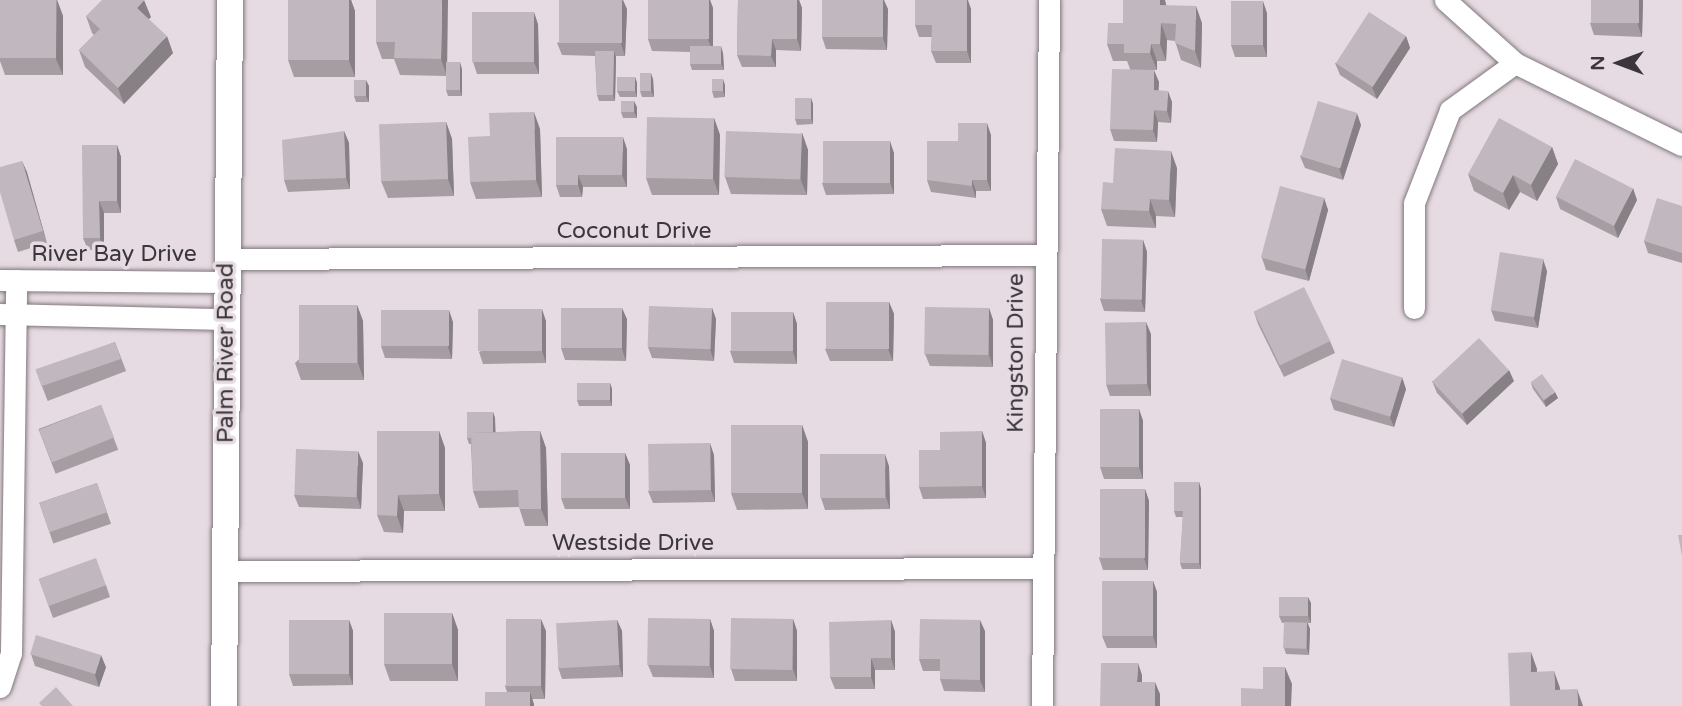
<!DOCTYPE html>
<style>
body{margin:0}
#map{position:relative;width:1682px;height:706px;overflow:hidden;background:#e6dbe2;font-family:"Varela Round",sans-serif}
div>[style]{position:absolute}
.roads{filter:drop-shadow(0 0 2px #81787e) drop-shadow(0 0 2px #81787e)}
.minor>*{height:21px;margin:-10.5px;padding:0 10.5px;transform-origin:10.5px;border-radius:10.5px;background:#fff}
.tertiary>*{height:26px;margin:-13px;padding:0 13px;transform-origin:13px;border-radius:13px;background:#fff}
.wall>*{inset:0;background:#a69da3;transform-origin:0 0}
.shaded-wall>*{inset:0;background:#878085}
.building>*{inset:0;background:#c1b7be;transform-origin:0 0}
span{translate:-50% -50%;white-space:nowrap;text-align:center;line-height:1.15;-webkit-text-stroke:7px #e6dbe2;paint-order:stroke}
.street-label{font-size:23px;color:#3a3639}
.north{position:absolute;left:1584px;top:28px;width:70px;height:70px;-webkit-text-stroke:5px #e6dbe2;paint-order:stroke;rotate:270deg;font-size:19px;font-weight:700;line-height:28px;text-align:center;color:#3a3639}
.north::after{content:'';display:block;margin:auto;width:24px;height:32px;background:#3a3639;clip-path:polygon(50% 0,100% 100%,50% 72%,0 100%)}
</style>
<div id="map">
<div class="roads">
<div class="minor">
<i style="left:1445px;top:0;width:94px;rotate:42deg"></i>
<i style="left:1515px;top:63px;width:186px;rotate:26.2deg"></i>
<i style="left:227px;top:259px;width:815px;rotate:-0.28deg"></i>
<i style="left:0;top:280px;width:227px;rotate:0.5deg"></i>
<i style="left:1414px;top:308px;width:105px;rotate:-90deg"></i>
<i style="left:1414px;top:203px;width:100px;rotate:-68.8deg"></i>
<i style="left:1450px;top:110px;width:80px;rotate:-35.9deg"></i>
<i style="left:0;top:314px;width:226px;rotate:1.3deg"></i>
<i style="left:225px;top:571px;width:817px;rotate:-0.21deg"></i>
<i style="left:0;top:687px;width:36px;rotate:-72deg"></i>
<i style="left:11px;top:653px;width:373px;rotate:-89.2deg"></i>
<i style="left:1042px;top:706px;width:706px;rotate:-89.43deg"></i>
</div>
<div class="tertiary">
<i style="left:224px;top:706px;width:706px;rotate:-89.51deg"></i>
</div>
</div>
<div class="wall">
<i style="clip-path:polygon(0 0,57px 0,63px 16px,63px 75px,5px 75px,0 61px)"></i>
<i style="clip-path:polygon(288px 0,351px 0,355px 11px,355px 77px,294px 77px,288px 60px)"></i>
<i style="clip-path:polygon(376px 0,447px 62px,462px 69px,462px 96px,448px 96px,446px 90px,446px 76px,400px 75px,394px 59px,382px 59px,376px 42px)"></i>
<i style="clip-path:polygon(648px 0,710px 0,713px 8px,713px 46px,723px 53px,724px 70px,692px 70px,690px 64px,690px 52px,652px 51px,648px 39px)"></i>
<i style="clip-path:polygon(738px 0,799px 0,802px 8px,801px 51px,776px 50px,776px 67px,742px 67px,737px 55px)"></i>
<i style="clip-path:polygon(1643px 0,1642px 37px,1594px 35px,1590px 23px)"></i>
<i style="clip-path:polygon(1166px 4px,1166px 5px,1202px 23px,1201px 68px,1181px 60px,1175px 41px,1167px 40px,1166px 61px,1157px 61px,1157px 70px,1145px 70px,1159px 82px,1158px 90px,1172px 102px,1171px 123px,1158px 122px,1157px 142px,1114px 141px,1110px 129px,1130px 69px,1127px 61px,1113px 61px,1107px 44px,1123px 23px)"></i>
<i style="clip-path:polygon(627px 9px,625px 56px,616px 56px,615px 101px,599px 101px,597px 95px,595px 56px,562px 55px,557px 43px)"></i>
<i style="clip-path:polygon(888px 9px,887px 50px,826px 49px,822px 37px)"></i>
<i style="clip-path:polygon(971px 9px,971px 63px,936px 63px,931px 51px,932px 37px,919px 37px,915px 25px)"></i>
<i style="clip-path:polygon(1267px 13px,1267px 57px,1235px 57px,1231px 45px)"></i>
<i style="clip-path:polygon(86px 16px,151px 17px,148px 19px,173px 53px,124px 104px,85px 67px,79px 50px,94px 35px,92px 33px)"></i>
<i style="clip-path:polygon(538px 24px,539px 74px,477px 74px,473px 62px)"></i>
<i style="clip-path:polygon(1406px 36px,1410px 48px,1377px 99px,1340px 75px,1335px 63px)"></i>
<i style="clip-path:polygon(635px 77px,637px 83px,637px 97px,620px 97px,617px 91px)"></i>
<i style="clip-path:polygon(653px 79px,654px 97px,642px 97px,640px 91px)"></i>
<i style="clip-path:polygon(725px 85px,725px 97px,714px 98px,712px 91px)"></i>
<i style="clip-path:polygon(369px 86px,369px 102px,356px 102px,354px 96px)"></i>
<i style="clip-path:polygon(811px 98px,813px 104px,813px 124px,797px 125px,795px 119px)"></i>
<i style="clip-path:polygon(637px 107px,637px 118px,623px 118px,621px 112px)"></i>
<i style="clip-path:polygon(714px 118px,720px 135px,719px 195px,652px 195px,646px 178px)"></i>
<i style="clip-path:polygon(446px 122px,452px 139px,454px 196px,388px 198px,381px 181px)"></i>
<i style="clip-path:polygon(1361px 125px,1343px 180px,1305px 168px,1300px 156px)"></i>
<i style="clip-path:polygon(540px 129px,542px 197px,476px 199px,470px 182px,490px 136px)"></i>
<i style="clip-path:polygon(344px 131px,349px 143px,350px 189px,288px 192px,284px 180px)"></i>
<i style="clip-path:polygon(802px 133px,808px 150px,807px 195px,731px 194px,725px 177px)"></i>
<i style="clip-path:polygon(991px 135px,991px 191px,976px 191px,976px 198px,931px 192px,927px 180px,958px 141px)"></i>
<i style="clip-path:polygon(117px 145px,121px 157px,121px 213px,104px 213px,104px 250px,88px 250px,83px 238px)"></i>
<i style="clip-path:polygon(1552px 147px,1558px 164px,1537px 201px,1520px 192px,1509px 210px,1474px 191px,1468px 174px)"></i>
<i style="clip-path:polygon(627px 149px,627px 187px,583px 187px,582px 197px,560px 197px,556px 185px)"></i>
<i style="clip-path:polygon(894px 153px,894px 194px,826px 195px,822px 183px)"></i>
<i style="clip-path:polygon(22px 161px,47px 243px,18px 252px,14px 240px)"></i>
<i style="clip-path:polygon(1177px 168px,1175px 217px,1156px 216px,1156px 228px,1107px 226px,1101px 209px,1113px 183px)"></i>
<i style="clip-path:polygon(1556px 197px,1637px 200px,1618px 238px,1560px 209px)"></i>
<i style="clip-path:polygon(1324px 198px,1328px 210px,1309px 281px,1266px 270px,1262px 258px)"></i>
<i style="clip-path:polygon(1682px 206px,1682px 263px,1648px 253px,1644px 241px)"></i>
<i style="clip-path:polygon(1143px 240px,1147px 252px,1145px 312px,1104px 311px,1100px 299px)"></i>
<i style="clip-path:polygon(1547px 271px,1538px 328px,1495px 321px,1491px 310px)"></i>
<i style="clip-path:polygon(889px 302px,894px 314px,893px 361px,830px 361px,825px 349px)"></i>
<i style="clip-path:polygon(357px 305px,363px 321px,364px 380px,301px 380px,295px 363px)"></i>
<i style="clip-path:polygon(712px 308px,716px 319px,714px 361px,652px 358px,648px 347px)"></i>
<i style="clip-path:polygon(989px 308px,993px 320px,993px 367px,930px 366px,925px 354px)"></i>
<i style="clip-path:polygon(793px 312px,797px 324px,797px 364px,734px 363px,730px 351px)"></i>
<i style="clip-path:polygon(1254px 312px,1330px 341px,1335px 353px,1284px 377px,1258px 324px)"></i>
<i style="clip-path:polygon(627px 319px,626px 361px,565px 360px,561px 348px)"></i>
<i style="clip-path:polygon(546px 321px,546px 363px,483px 364px,479px 352px)"></i>
<i style="clip-path:polygon(453px 322px,452px 359px,385px 358px,381px 346px)"></i>
<i style="clip-path:polygon(1151px 334px,1151px 396px,1110px 396px,1106px 384px)"></i>
<i style="left:115px;top:342px;width:31px;height:84px;rotate:69deg"></i>
<i style="clip-path:polygon(1432px 381px,1514px 381px,1467px 425px,1437px 393px)"></i>
<i style="clip-path:polygon(610px 383px,612px 389px,612px 406px,579px 406px,577px 400px)"></i>
<i style="clip-path:polygon(1531px 383px,1558px 398px,1546px 407px,1533px 389px)"></i>
<i style="clip-path:polygon(1406px 389px,1394px 427px,1334px 410px,1330px 398px)"></i>
<i style="left:101px;top:405px;width:48px;height:67px;rotate:69deg"></i>
<i style="clip-path:polygon(1139px 409px,1143px 421px,1143px 479px,1104px 479px,1100px 467px)"></i>
<i style="clip-path:polygon(493px 412px,495px 418px,495px 432px,540px 431px,546px 448px,548px 526px,525px 526px,519px 507px,479px 508px,473px 491px,471px 444px,469px 444px,467px 438px)"></i>
<i style="clip-path:polygon(802px 425px,808px 442px,808px 509px,737px 510px,731px 493px)"></i>
<i style="clip-path:polygon(439px 431px,445px 448px,445px 511px,404px 511px,403px 533px,384px 532px,377px 515px)"></i>
<i style="clip-path:polygon(982px 431px,986px 443px,986px 498px,923px 499px,919px 487px,940px 450px)"></i>
<i style="clip-path:polygon(625px 453px,630px 465px,630px 509px,565px 509px,561px 498px)"></i>
<i style="clip-path:polygon(714px 455px,715px 502px,653px 503px,648px 491px)"></i>
<i style="clip-path:polygon(363px 463px,361px 509px,299px 507px,294px 495px)"></i>
<i style="clip-path:polygon(889px 466px,890px 509px,825px 510px,821px 498px)"></i>
<i style="clip-path:polygon(1199px 482px,1201px 489px,1201px 569px,1182px 569px,1180px 563px,1183px 517px,1176px 517px,1174px 511px)"></i>
<i style="left:97px;top:483px;width:43px;height:61px;rotate:71deg"></i>
<i style="clip-path:polygon(1145px 489px,1149px 501px,1148px 570px,1103px 570px,1099px 558px)"></i>
<i style="clip-path:polygon(39px 579px,106px 585px,110px 597px,53px 618px)"></i>
<i style="clip-path:polygon(1153px 581px,1157px 592px,1157px 648px,1107px 648px,1102px 636px)"></i>
<i style="clip-path:polygon(1311px 603px,1311px 623px,1308px 623px,1310px 629px,1309px 655px,1286px 654px,1284px 648px,1284px 623px,1282px 623px,1279px 616px)"></i>
<i style="clip-path:polygon(452px 613px,458px 630px,458px 681px,390px 681px,384px 664px)"></i>
<i style="clip-path:polygon(710px 619px,714px 631px,714px 678px,653px 677px,648px 665px)"></i>
<i style="clip-path:polygon(793px 619px,797px 631px,797px 681px,735px 681px,731px 669px)"></i>
<i style="clip-path:polygon(349px 620px,353px 631px,353px 685px,293px 686px,289px 674px)"></i>
<i style="clip-path:polygon(617px 620px,622px 631px,623px 677px,562px 679px,558px 667px)"></i>
<i style="clip-path:polygon(891px 620px,895px 632px,895px 670px,875px 670px,875px 689px,835px 689px,830px 677px)"></i>
<i style="clip-path:polygon(546px 631px,545px 699px,532px 699px,534px 706px,486px 706px,507px 692px,505px 686px)"></i>
<i style="clip-path:polygon(985px 631px,985px 692px,944px 691px,940px 679px,940px 671px,923px 671px,919px 659px)"></i>
<i style="clip-path:polygon(31px 654px,106px 667px,99px 687px,35px 666px)"></i>
</div>
<div class="shaded-wall">
<i style="clip-path:polygon(57px 0,63px 16px,63px 75px,56px 59px)"></i>
<i style="clip-path:polygon(144px 0,151px 17px,143px 25px,137px 8px)"></i>
<i style="clip-path:polygon(349px 0,351px 0,355px 11px,355px 77px,349px 61px)"></i>
<i style="clip-path:polygon(442px 0,448px 0,447px 76px,441px 59px)"></i>
<i style="clip-path:polygon(622px 0,623px 0,627px 9px,625px 56px,621px 44px)"></i>
<i style="clip-path:polygon(709px 0,710px 0,713px 8px,713px 52px,708px 40px)"></i>
<i style="clip-path:polygon(797px 0,799px 0,802px 8px,801px 51px,797px 39px)"></i>
<i style="clip-path:polygon(883px 0,884px 0,888px 9px,887px 50px,883px 38px)"></i>
<i style="clip-path:polygon(967px 0,968px 0,971px 9px,971px 63px,967px 51px)"></i>
<i style="clip-path:polygon(1160px 0,1165px 0,1166px 4px,1166px 22px,1160px 5px)"></i>
<i style="clip-path:polygon(1639px 0,1643px 0,1642px 37px,1638px 25px)"></i>
<i style="clip-path:polygon(1263px 1px,1267px 13px,1267px 57px,1263px 45px)"></i>
<i style="clip-path:polygon(1196px 6px,1202px 23px,1201px 68px,1195px 51px)"></i>
<i style="clip-path:polygon(534px 12px,538px 24px,539px 74px,534px 62px)"></i>
<i style="clip-path:polygon(1161px 23px,1167px 40px,1166px 61px,1160px 44px)"></i>
<i style="clip-path:polygon(167px 36px,173px 53px,124px 104px,118px 88px)"></i>
<i style="clip-path:polygon(1406px 36px,1410px 48px,1377px 99px,1372px 87px)"></i>
<i style="clip-path:polygon(772px 39px,776px 50px,776px 67px,771px 56px)"></i>
<i style="clip-path:polygon(1151px 44px,1157px 61px,1157px 70px,1150px 53px)"></i>
<i style="clip-path:polygon(721px 46px,723px 53px,724px 70px,721px 64px)"></i>
<i style="clip-path:polygon(614px 51px,616px 57px,615px 101px,613px 95px)"></i>
<i style="clip-path:polygon(460px 62px,462px 69px,462px 96px,460px 90px)"></i>
<i style="clip-path:polygon(1154px 70px,1159px 82px,1158px 102px,1154px 90px)"></i>
<i style="clip-path:polygon(651px 73px,653px 79px,654px 97px,651px 91px)"></i>
<i style="clip-path:polygon(635px 77px,637px 83px,637px 97px,635px 91px)"></i>
<i style="clip-path:polygon(723px 79px,725px 85px,725px 97px,723px 91px)"></i>
<i style="clip-path:polygon(366px 80px,369px 86px,369px 102px,366px 96px)"></i>
<i style="clip-path:polygon(1168px 91px,1172px 102px,1171px 123px,1167px 111px)"></i>
<i style="clip-path:polygon(811px 98px,813px 104px,813px 124px,811px 118px)"></i>
<i style="clip-path:polygon(634px 101px,637px 107px,637px 118px,634px 112px)"></i>
<i style="clip-path:polygon(1154px 110px,1158px 122px,1157px 142px,1153px 130px)"></i>
<i style="clip-path:polygon(534px 112px,540px 129px,542px 197px,536px 180px)"></i>
<i style="clip-path:polygon(1357px 113px,1361px 125px,1343px 180px,1339px 168px)"></i>
<i style="clip-path:polygon(714px 118px,720px 135px,719px 195px,713px 178px)"></i>
<i style="clip-path:polygon(446px 122px,452px 139px,454px 196px,448px 179px)"></i>
<i style="clip-path:polygon(987px 123px,991px 135px,991px 191px,987px 180px)"></i>
<i style="clip-path:polygon(344px 131px,349px 143px,350px 189px,346px 178px)"></i>
<i style="clip-path:polygon(802px 133px,808px 150px,807px 195px,800px 178px)"></i>
<i style="clip-path:polygon(623px 137px,627px 149px,627px 187px,622px 175px)"></i>
<i style="clip-path:polygon(890px 141px,894px 153px,894px 194px,890px 182px)"></i>
<i style="clip-path:polygon(117px 145px,121px 157px,121px 213px,117px 201px)"></i>
<i style="clip-path:polygon(1552px 147px,1558px 164px,1537px 201px,1531px 185px)"></i>
<i style="clip-path:polygon(1171px 151px,1177px 168px,1175px 217px,1169px 200px)"></i>
<i style="clip-path:polygon(22px 161px,27px 172px,47px 243px,43px 231px)"></i>
<i style="clip-path:polygon(578px 175px,583px 187px,582px 197px,578px 185px)"></i>
<i style="clip-path:polygon(1513px 175px,1520px 192px,1509px 210px,1503px 193px)"></i>
<i style="clip-path:polygon(972px 180px,976px 191px,976px 198px,972px 186px)"></i>
<i style="clip-path:polygon(1633px 188px,1637px 200px,1618px 238px,1614px 226px)"></i>
<i style="clip-path:polygon(1324px 198px,1328px 210px,1309px 281px,1305px 269px)"></i>
<i style="clip-path:polygon(1150px 199px,1156px 216px,1156px 228px,1149px 211px)"></i>
<i style="clip-path:polygon(99px 201px,104px 213px,104px 250px,100px 238px)"></i>
<i style="clip-path:polygon(1143px 240px,1147px 252px,1145px 312px,1141px 300px)"></i>
<i style="clip-path:polygon(1543px 259px,1547px 271px,1538px 328px,1533px 316px)"></i>
<i style="clip-path:polygon(889px 302px,894px 314px,893px 361px,888px 349px)"></i>
<i style="clip-path:polygon(357px 305px,363px 321px,364px 380px,358px 363px)"></i>
<i style="clip-path:polygon(622px 308px,627px 319px,626px 361px,622px 349px)"></i>
<i style="clip-path:polygon(712px 308px,716px 319px,714px 361px,710px 349px)"></i>
<i style="clip-path:polygon(989px 308px,993px 320px,993px 367px,989px 355px)"></i>
<i style="clip-path:polygon(542px 309px,546px 321px,546px 363px,542px 351px)"></i>
<i style="clip-path:polygon(449px 310px,453px 322px,452px 359px,448px 347px)"></i>
<i style="clip-path:polygon(793px 312px,797px 324px,797px 364px,793px 352px)"></i>
<i style="clip-path:polygon(1146px 322px,1151px 334px,1151px 396px,1147px 384px)"></i>
<i style="clip-path:polygon(1509px 370px,1514px 381px,1467px 425px,1462px 413px)"></i>
<i style="clip-path:polygon(1402px 377px,1406px 389px,1394px 427px,1389px 415px)"></i>
<i style="clip-path:polygon(610px 383px,612px 389px,612px 406px,610px 400px)"></i>
<i style="clip-path:polygon(1555px 392px,1558px 398px,1546px 407px,1544px 401px)"></i>
<i style="clip-path:polygon(1139px 409px,1143px 421px,1143px 479px,1139px 467px)"></i>
<i style="clip-path:polygon(493px 412px,495px 418px,496px 443px,493px 437px)"></i>
<i style="clip-path:polygon(802px 425px,808px 442px,808px 509px,802px 493px)"></i>
<i style="clip-path:polygon(439px 431px,445px 448px,445px 511px,439px 494px)"></i>
<i style="clip-path:polygon(540px 431px,546px 448px,548px 526px,541px 509px)"></i>
<i style="clip-path:polygon(982px 431px,986px 443px,986px 498px,982px 486px)"></i>
<i style="clip-path:polygon(710px 443px,714px 455px,715px 502px,711px 490px)"></i>
<i style="clip-path:polygon(358px 451px,363px 463px,361px 509px,357px 497px)"></i>
<i style="clip-path:polygon(625px 453px,630px 465px,630px 509px,625px 497px)"></i>
<i style="clip-path:polygon(885px 454px,889px 466px,890px 509px,886px 497px)"></i>
<i style="clip-path:polygon(1199px 482px,1201px 489px,1201px 569px,1199px 563px)"></i>
<i style="clip-path:polygon(1145px 489px,1149px 501px,1148px 570px,1144px 558px)"></i>
<i style="clip-path:polygon(398px 495px,404px 511px,403px 533px,397px 516px)"></i>
<i style="clip-path:polygon(1153px 581px,1157px 592px,1157px 648px,1153px 636px)"></i>
<i style="clip-path:polygon(1308px 597px,1311px 603px,1311px 623px,1308px 616px)"></i>
<i style="clip-path:polygon(452px 613px,458px 630px,458px 681px,452px 664px)"></i>
<i style="clip-path:polygon(541px 619px,546px 631px,545px 699px,541px 687px)"></i>
<i style="clip-path:polygon(710px 619px,714px 631px,714px 678px,710px 666px)"></i>
<i style="clip-path:polygon(793px 619px,797px 631px,797px 681px,793px 669px)"></i>
<i style="clip-path:polygon(349px 620px,353px 631px,353px 685px,349px 674px)"></i>
<i style="clip-path:polygon(617px 620px,622px 631px,623px 677px,619px 665px)"></i>
<i style="clip-path:polygon(891px 620px,895px 632px,895px 670px,891px 658px)"></i>
<i style="clip-path:polygon(980px 620px,985px 631px,985px 692px,980px 680px)"></i>
<i style="clip-path:polygon(1307px 623px,1310px 629px,1309px 655px,1307px 649px)"></i>
<i style="clip-path:polygon(1531px 652px,1537px 669px,1537px 689px,1531px 672px)"></i>
<i style="clip-path:polygon(101px 655px,106px 667px,99px 687px,95px 675px)"></i>
<i style="clip-path:polygon(871px 658px,875px 670px,875px 689px,871px 677px)"></i>
<i style="clip-path:polygon(1138px 663px,1142px 675px,1142px 694px,1137px 682px)"></i>
<i style="clip-path:polygon(1285px 667px,1292px 684px,1291px 706px,1285px 706px)"></i>
<i style="clip-path:polygon(1554px 671px,1560px 688px,1561px 706px,1555px 690px)"></i>
<i style="clip-path:polygon(1155px 682px,1160px 694px,1160px 706px,1155px 706px)"></i>
<i style="clip-path:polygon(1577px 689px,1583px 706px,1578px 706px)"></i>
<i style="clip-path:polygon(530px 692px,534px 704px,534px 706px,530px 706px)"></i>
</div>
<div class="building">
<i style="left:0;top:0;width:56px;height:58px"></i>
<i style="clip-path:polygon(102px 0,144px 0,137px 8px,167px 36px,118px 88px,79px 50px,100px 29px,86px 16px)"></i>
<i style="left:288px;top:0;width:61px;height:60px"></i>
<i style="clip-path:polygon(376px 0,442px 0,441px 59px,394px 58px,395px 42px,376px 42px)"></i>
<i style="left:559px;top:0;width:63px;height:43px"></i>
<i style="left:648px;top:0;width:61px;height:39px"></i>
<i style="clip-path:polygon(738px 0,797px 0,797px 39px,772px 39px,771px 56px,737px 55px)"></i>
<i style="left:822px;top:0;width:61px;height:37px"></i>
<i style="clip-path:polygon(915px 0,967px 0,967px 51px,931px 51px,932px 25px,915px 25px)"></i>
<i style="clip-path:polygon(1123px 0,1160px 0,1160px 5px,1196px 6px,1195px 51px,1175px 43px,1176px 24px,1161px 23px,1160px 44px,1151px 44px,1150px 53px,1124px 53px,1124px 44px,1107px 44px,1108px 23px,1123px 23px)"></i>
<i style="left:1591px;top:0;width:48px;height:23px"></i>
<i style="left:1231px;top:1px;width:32px;height:44px"></i>
<i style="left:472px;top:12px;width:62px;height:50px"></i>
<i style="left:1369px;top:12px;width:44px;height:61px;rotate:33deg"></i>
<i style="left:690px;top:46px;width:31px;height:18px"></i>
<i style="clip-path:polygon(595px 51px,614px 51px,613px 95px,597px 95px)"></i>
<i style="left:446px;top:62px;width:14px;height:28px"></i>
<i style="clip-path:polygon(1112px 69px,1154px 70px,1154px 90px,1168px 91px,1167px 111px,1154px 110px,1153px 130px,1110px 129px)"></i>
<i style="left:640px;top:73px;width:11px;height:18px"></i>
<i style="left:617px;top:77px;width:18px;height:14px"></i>
<i style="left:712px;top:79px;width:11px;height:12px"></i>
<i style="left:354px;top:80px;width:12px;height:16px"></i>
<i style="left:795px;top:98px;width:16px;height:21px"></i>
<i style="left:621px;top:101px;width:13px;height:11px"></i>
<i style="left:1318px;top:101px;width:41px;height:58px;rotate:17deg"></i>
<i style="clip-path:polygon(534px 112px,536px 180px,470px 182px,468px 137px,490px 136px,489px 113px)"></i>
<i style="left:647px;top:117px;width:67px;height:61px;rotate:1deg"></i>
<i style="clip-path:polygon(1499px 118px,1552px 147px,1531px 185px,1513px 175px,1503px 193px,1468px 174px)"></i>
<i style="left:446px;top:122px;width:57px;height:67px;rotate:88deg"></i>
<i style="clip-path:polygon(958px 123px,987px 123px,987px 180px,972px 180px,972px 186px,927px 180px,927px 141px,958px 141px)"></i>
<i style="clip-path:polygon(344px 131px,346px 178px,284px 180px,282px 140px)"></i>
<i style="left:726px;top:131px;width:76px;height:46px;rotate:2deg"></i>
<i style="clip-path:polygon(556px 137px,623px 137px,622px 175px,578px 175px,578px 185px,556px 185px)"></i>
<i style="left:823px;top:141px;width:67px;height:42px"></i>
<i style="clip-path:polygon(82px 145px,117px 145px,117px 201px,99px 201px,100px 238px,83px 238px)"></i>
<i style="clip-path:polygon(1115px 148px,1171px 151px,1169px 200px,1150px 199px,1149px 211px,1101px 209px,1103px 182px,1113px 183px)"></i>
<i style="left:1575px;top:159px;width:65px;height:42px;rotate:27deg"></i>
<i style="clip-path:polygon(22px 161px,43px 231px,14px 240px,0 192px,0 167px)"></i>
<i style="left:1280px;top:186px;width:46px;height:74px;rotate:15deg"></i>
<i style="clip-path:polygon(1657px 198px,1682px 206px,1682px 253px,1644px 241px)"></i>
<i style="left:1102px;top:239px;width:41px;height:60px;rotate:1deg"></i>
<i style="left:1500px;top:252px;width:44px;height:59px;rotate:9deg"></i>
<i style="left:1304px;top:287px;width:60px;height:56px;rotate:64deg"></i>
<i style="left:826px;top:302px;width:63px;height:47px"></i>
<i style="left:299px;top:305px;width:58px;height:58px"></i>
<i style="left:649px;top:306px;width:63px;height:41px;rotate:2deg"></i>
<i style="left:925px;top:307px;width:64px;height:47px;rotate:1deg"></i>
<i style="left:561px;top:308px;width:61px;height:40px"></i>
<i style="left:542px;top:309px;width:42px;height:64px;rotate:90deg"></i>
<i style="left:381px;top:310px;width:68px;height:36px"></i>
<i style="left:731px;top:312px;width:62px;height:39px"></i>
<i style="left:1146px;top:322px;width:62px;height:41px;rotate:89deg"></i>
<i style="left:1479px;top:338px;width:44px;height:64px;rotate:47deg"></i>
<i style="left:115px;top:342px;width:18px;height:84px;rotate:71deg"></i>
<i style="left:1342px;top:359px;width:63px;height:41px;rotate:17deg"></i>
<i style="left:1542px;top:374px;width:22px;height:14px;rotate:54deg"></i>
<i style="left:577px;top:383px;width:33px;height:17px"></i>
<i style="left:101px;top:405px;width:35px;height:67px;rotate:68deg"></i>
<i style="left:1100px;top:409px;width:39px;height:58px"></i>
<i style="clip-path:polygon(467px 412px,493px 412px,493px 432px,471px 433px,471px 438px,467px 438px)"></i>
<i style="left:731px;top:425px;width:71px;height:68px"></i>
<i style="clip-path:polygon(377px 431px,439px 431px,439px 494px,398px 495px,397px 516px,377px 515px)"></i>
<i style="clip-path:polygon(540px 431px,541px 509px,519px 509px,518px 490px,473px 491px,471px 433px)"></i>
<i style="clip-path:polygon(982px 431px,982px 486px,919px 487px,919px 450px,940px 450px,940px 432px)"></i>
<i style="left:710px;top:443px;width:47px;height:62px;rotate:89deg"></i>
<i style="left:296px;top:449px;width:62px;height:46px;rotate:2deg"></i>
<i style="left:561px;top:453px;width:64px;height:45px"></i>
<i style="left:820px;top:454px;width:65px;height:44px"></i>
<i style="clip-path:polygon(1174px 482px,1199px 482px,1199px 563px,1180px 563px,1183px 511px,1174px 511px)"></i>
<i style="left:97px;top:483px;width:31px;height:61px;rotate:71deg"></i>
<i style="left:1100px;top:489px;width:45px;height:69px"></i>
<i style="clip-path:polygon(1678px 535px,1682px 535px,1682px 556px)"></i>
<i style="left:96px;top:558px;width:29px;height:61px;rotate:70deg"></i>
<i style="left:1102px;top:581px;width:51px;height:55px"></i>
<i style="left:1279px;top:597px;width:29px;height:19px"></i>
<i style="left:384px;top:613px;width:68px;height:51px"></i>
<i style="left:648px;top:618px;width:62px;height:47px;rotate:1deg"></i>
<i style="left:731px;top:618px;width:62px;height:51px;rotate:1deg"></i>
<i style="left:506px;top:619px;width:35px;height:67px"></i>
<i style="clip-path:polygon(920px 619px,980px 620px,980px 680px,940px 679px,940px 659px,919px 659px)"></i>
<i style="left:349px;top:620px;width:54px;height:60px;rotate:90deg"></i>
<i style="left:617px;top:620px;width:45px;height:61px;rotate:87deg"></i>
<i style="clip-path:polygon(891px 620px,891px 658px,871px 658px,871px 677px,830px 677px,829px 622px)"></i>
<i style="left:1284px;top:622px;width:23px;height:26px;rotate:2deg"></i>
<i style="left:36px;top:635px;width:68px;height:20px;rotate:17deg"></i>
<i style="clip-path:polygon(1531px 652px,1531px 672px,1554px 671px,1555px 690px,1577px 689px,1578px 706px,1510px 706px,1508px 653px)"></i>
<i style="clip-path:polygon(1101px 663px,1138px 663px,1137px 682px,1155px 682px,1155px 706px,1100px 706px)"></i>
<i style="clip-path:polygon(1263px 667px,1285px 667px,1285px 706px,1241px 706px,1241px 688px,1263px 689px)"></i>
<i style="clip-path:polygon(56px 687px,73px 706px,42px 706px,39px 703px)"></i>
<i style="left:530px;top:692px;width:14px;height:45px;rotate:90deg"></i>
</div>
<div class="street-label">
<span style="left:634px;top:231px">Coconut Drive</span>
<span style="left:114px;top:254px">River Bay Drive</span>
<span style="left:226px;top:353px;rotate:-90deg">Palm River Road</span>
<span style="left:1016px;top:353px;rotate:-90deg">Kingston Drive</span>
<span style="left:633px;top:543px">Westside Drive</span>
</div>
<div class="north">N</div>
</div>
